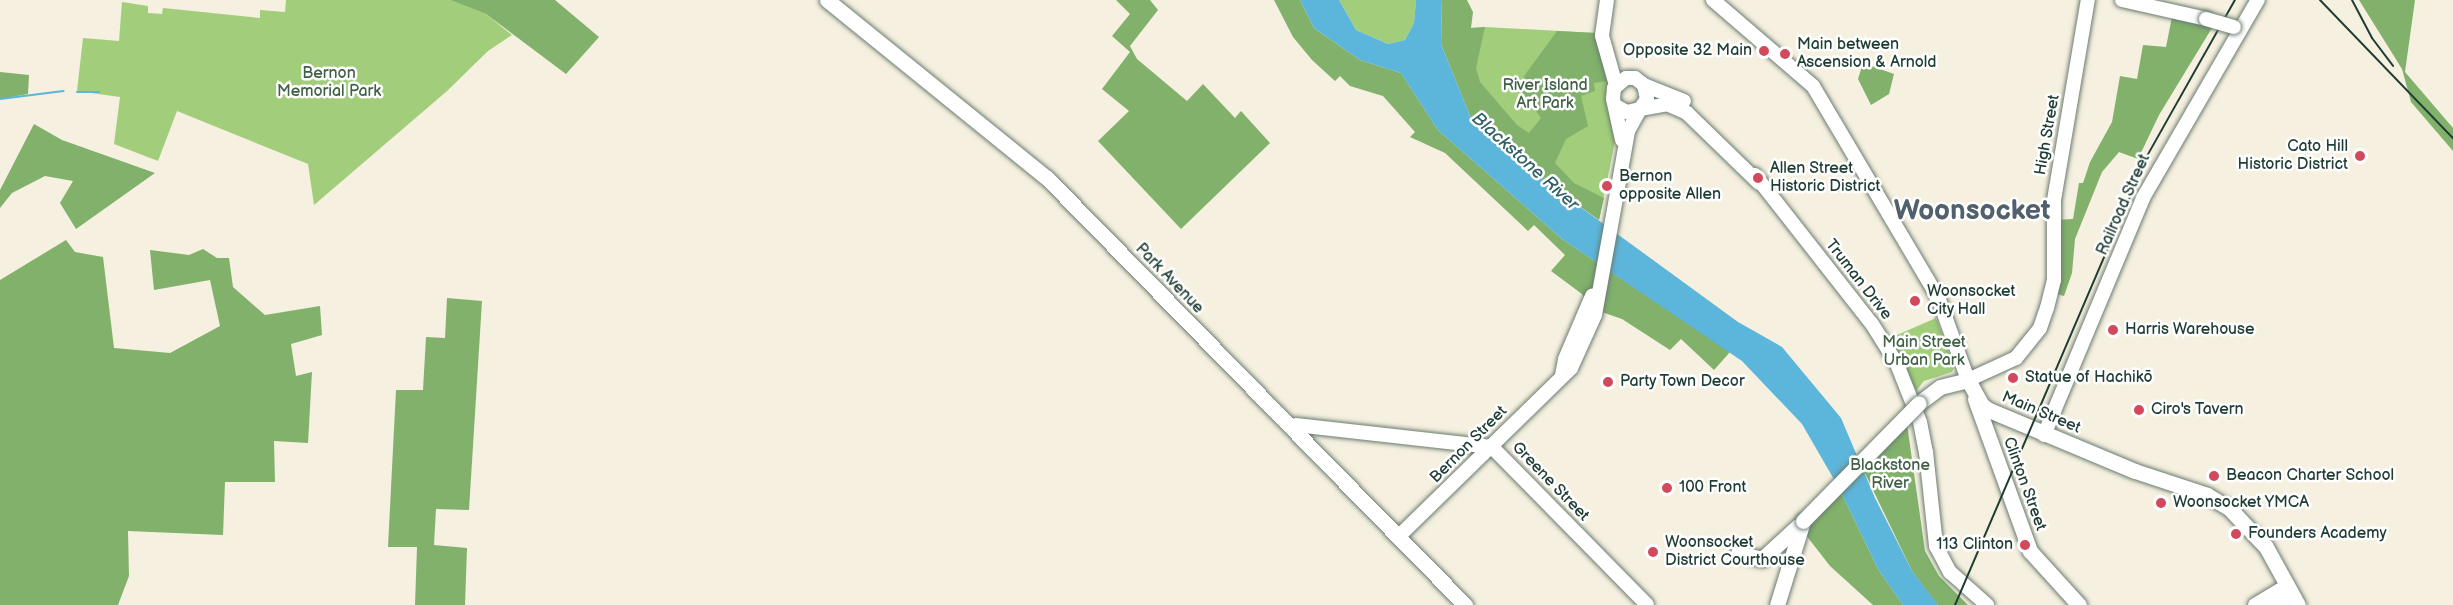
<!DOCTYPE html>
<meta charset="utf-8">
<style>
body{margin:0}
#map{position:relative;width:2453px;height:605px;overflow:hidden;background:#f5f0df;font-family:"Balsamiq Sans",sans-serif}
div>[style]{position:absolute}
.green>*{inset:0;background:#a2ce7b}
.forest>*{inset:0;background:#81b16b}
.water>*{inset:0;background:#5cb5da}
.stream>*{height:2px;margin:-1px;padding:0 1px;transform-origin:1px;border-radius:1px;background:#5cb5da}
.roads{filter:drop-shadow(0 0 2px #6a7c70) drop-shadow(0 0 2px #6a7c70)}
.secondary>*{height:14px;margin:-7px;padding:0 7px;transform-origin:7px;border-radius:7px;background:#fff}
.primary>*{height:15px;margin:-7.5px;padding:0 7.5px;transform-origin:7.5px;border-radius:7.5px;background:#fff}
.rail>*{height:2px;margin:-1px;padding:0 1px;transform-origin:1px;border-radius:1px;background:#1f3d34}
.bridges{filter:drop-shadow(0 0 2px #6a7c70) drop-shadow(0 0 2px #6a7c70)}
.secondary-bridge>*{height:14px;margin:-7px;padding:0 7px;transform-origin:7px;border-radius:7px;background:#fff}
.primary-bridge>*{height:15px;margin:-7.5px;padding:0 7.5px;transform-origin:7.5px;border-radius:7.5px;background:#fff}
.dots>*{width:16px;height:16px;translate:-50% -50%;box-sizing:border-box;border:3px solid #fff;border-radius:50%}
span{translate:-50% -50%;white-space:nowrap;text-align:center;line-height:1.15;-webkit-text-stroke:5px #fff;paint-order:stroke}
.poi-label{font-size:16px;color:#1f3d34}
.left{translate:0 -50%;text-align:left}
.right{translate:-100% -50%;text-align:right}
.park-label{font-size:16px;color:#406146}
.street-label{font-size:16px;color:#1f3d34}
.water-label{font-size:18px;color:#316166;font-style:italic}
.town-label{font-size:28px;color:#50606c;font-weight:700}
</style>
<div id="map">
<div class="green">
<i style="clip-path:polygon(286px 0,450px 0,486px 14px,512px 35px,488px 51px,447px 91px,314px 205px,308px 164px,177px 111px,158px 161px,114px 144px,120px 97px,77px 91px,83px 38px,119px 41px,122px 2px,148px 6px,148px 13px,162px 14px,163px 8px,260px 18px,260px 10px,285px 12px)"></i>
<i style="clip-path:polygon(1339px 0,1416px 0,1414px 23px,1405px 40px,1388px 44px,1356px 30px)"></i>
<i style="clip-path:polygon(1485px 27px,1596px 33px,1615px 114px,1616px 137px,1599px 220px,1546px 182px,1470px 116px,1470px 28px)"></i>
<i style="clip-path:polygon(1936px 318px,1954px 367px,1952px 372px,1924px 381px,1916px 391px,1890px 338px)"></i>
</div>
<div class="forest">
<i style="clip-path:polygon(450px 0,555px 0,599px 37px,566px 74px,486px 14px)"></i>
<i style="clip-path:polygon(1116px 0,1150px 0,1158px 10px,1130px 46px,1137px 59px,1187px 101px,1203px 84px,1235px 118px,1241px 111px,1270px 143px,1181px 229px,1098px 141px,1129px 111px,1102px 89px,1130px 52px,1112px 36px,1130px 14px)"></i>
<i style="clip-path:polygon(1274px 0,1300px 0,1314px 28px,1360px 60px,1401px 73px,1438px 130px,1562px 239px,1730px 352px,1714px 370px,1681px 339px,1670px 350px,1622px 319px,1593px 309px,1582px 294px,1551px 271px,1565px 255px,1534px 225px,1528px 231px,1445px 153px,1410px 137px,1415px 132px,1383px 96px,1350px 86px,1340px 76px,1335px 81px,1312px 60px,1293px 37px)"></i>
<i style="clip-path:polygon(1442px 0,1467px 0,1473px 12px,1471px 28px,1485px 27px,1476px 68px,1480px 82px,1517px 125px,1529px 133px,1541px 118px,1518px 86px,1527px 72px,1557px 31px,1596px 33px,1607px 81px,1594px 83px,1595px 91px,1581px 96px,1588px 126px,1566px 139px,1555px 163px,1574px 183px,1604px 198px,1599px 220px,1546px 182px,1470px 116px,1441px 44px)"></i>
<i style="clip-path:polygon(2359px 0,2415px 0,2405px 72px,2453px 128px,2453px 151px,2411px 102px,2402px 69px)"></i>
<i style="clip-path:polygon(2173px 12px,2215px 23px,2159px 115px,2138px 159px,2119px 152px,2102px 172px,2075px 239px,2072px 273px,2064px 296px,2049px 292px,2056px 220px,2073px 219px,2079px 183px,2083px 183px,2090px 162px,2112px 122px,2120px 76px,2137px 79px,2143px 45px,2166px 47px)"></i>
<i style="clip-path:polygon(1863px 63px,1894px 74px,1889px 94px,1871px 105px,1858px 79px)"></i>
<i style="clip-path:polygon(0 72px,29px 75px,28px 94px,0 99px)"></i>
<i style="clip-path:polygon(34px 124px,62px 140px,155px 173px,76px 229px,60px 203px,73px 181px,45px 176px,12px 193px,0 208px,0 190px)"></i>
<i style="clip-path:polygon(66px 240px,75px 252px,103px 257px,114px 348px,170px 353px,220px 326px,210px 280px,154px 290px,150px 250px,189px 255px,203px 249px,217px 258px,229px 258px,233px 287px,265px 315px,320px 306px,322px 335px,291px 344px,296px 376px,312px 372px,308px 443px,274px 441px,275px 482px,225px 482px,223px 535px,128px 531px,129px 576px,118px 605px,0 605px,0 280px)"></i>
<i style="clip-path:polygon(447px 298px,482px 301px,469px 510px,436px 509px,434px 545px,467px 548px,465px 605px,415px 605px,417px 547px,388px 547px,396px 390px,423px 390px,426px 337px,445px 338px)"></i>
<i style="clip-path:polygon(1907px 424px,1925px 551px,1939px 576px,1968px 605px,1938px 605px,1932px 598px,1912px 571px,1861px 465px)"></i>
<i style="clip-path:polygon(1839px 488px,1878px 569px,1903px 605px,1873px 605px,1830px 566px,1802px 530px)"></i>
</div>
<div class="water">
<i style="clip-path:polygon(1300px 0,1339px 0,1356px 30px,1388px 44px,1405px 40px,1414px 23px,1416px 0,1442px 0,1441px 44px,1470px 116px,1546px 182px,1738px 322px,1782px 347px,1841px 418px,1875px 498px,1912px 571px,1938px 605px,1903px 605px,1878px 569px,1839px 488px,1802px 424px,1742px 361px,1562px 239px,1438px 130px,1401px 73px,1360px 60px,1314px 28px)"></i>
</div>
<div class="stream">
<i style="left:77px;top:92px;width:22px"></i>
<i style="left:0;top:99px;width:64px;rotate:-7.1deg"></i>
</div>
<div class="roads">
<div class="secondary">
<i style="left:1607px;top:0;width:36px;rotate:98deg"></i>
<i style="left:1602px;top:36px;width:51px;rotate:74.1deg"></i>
<i style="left:1713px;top:0;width:132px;rotate:40.7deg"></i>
<i style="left:1813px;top:86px;width:245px;rotate:59.4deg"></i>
<i style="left:1938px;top:297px;width:88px;rotate:70.1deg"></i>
<i style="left:1968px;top:380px;width:53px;rotate:-24.6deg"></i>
<i style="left:2016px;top:358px;width:38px;rotate:-51deg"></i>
<i style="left:2040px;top:328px;width:21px;rotate:-71deg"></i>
<i style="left:2047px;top:308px;width:29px;rotate:-76deg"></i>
<i style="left:2054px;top:280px;width:80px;rotate:-90deg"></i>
<i style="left:2054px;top:200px;width:203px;rotate:-80.4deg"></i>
<i style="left:2122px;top:0;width:86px;rotate:12.7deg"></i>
<i style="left:1644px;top:85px;width:43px;rotate:21.8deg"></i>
<i style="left:1616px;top:106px;width:13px;rotate:29deg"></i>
<i style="left:1627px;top:112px;width:13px;rotate:-13deg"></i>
<i style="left:1640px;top:109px;width:12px;rotate:-55deg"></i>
<i style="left:1647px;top:99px;width:14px;rotate:-102deg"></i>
<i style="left:1644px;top:85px;width:11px;rotate:-142deg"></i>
<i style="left:1635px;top:78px;width:9px;rotate:180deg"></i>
<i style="left:1626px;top:78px;width:16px;rotate:140deg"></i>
<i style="left:1614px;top:88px;width:11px;rotate:95deg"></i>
<i style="left:1613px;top:99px;width:42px;rotate:77.6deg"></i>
<i style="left:1755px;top:175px;width:189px;rotate:51.9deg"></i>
<i style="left:1872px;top:324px;width:47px;rotate:58deg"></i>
<i style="left:1897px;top:364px;width:62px;rotate:68.4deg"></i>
<i style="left:1920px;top:422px;width:31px;rotate:79deg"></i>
<i style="left:1926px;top:452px;width:95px;rotate:83.9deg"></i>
<i style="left:1936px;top:546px;width:30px;rotate:62deg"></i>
<i style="left:1950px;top:572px;width:50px;rotate:41.7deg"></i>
<i style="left:1562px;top:375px;width:16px;rotate:-79deg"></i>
<i style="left:1565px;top:359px;width:69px;rotate:-66.8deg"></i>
<i style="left:1296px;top:425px;width:197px;rotate:6.4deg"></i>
<i style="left:1492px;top:447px;width:221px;rotate:45.5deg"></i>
<i style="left:2044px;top:435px;width:257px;rotate:-67.3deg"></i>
<i style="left:2143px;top:198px;width:229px;rotate:-59.9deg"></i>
<i style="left:1398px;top:537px;width:242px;rotate:-44.3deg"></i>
<i style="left:1571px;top:368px;width:58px;rotate:-65.6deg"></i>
<i style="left:1595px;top:315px;width:187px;rotate:-79.8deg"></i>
<i style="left:1628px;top:131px;width:25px;rotate:-61deg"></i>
<i style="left:1640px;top:109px;width:27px;rotate:-10deg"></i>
<i style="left:1667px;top:104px;width:22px;rotate:24deg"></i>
<i style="left:1687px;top:113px;width:100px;rotate:44.2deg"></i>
<i style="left:2255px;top:605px;width:37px;rotate:-31deg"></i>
<i style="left:2275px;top:605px;width:20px;rotate:-30deg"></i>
</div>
<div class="primary">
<i style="left:827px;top:0;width:283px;rotate:39deg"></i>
<i style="left:1047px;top:178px;width:598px;rotate:45.61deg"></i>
<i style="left:1975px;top:399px;width:162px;rotate:70.1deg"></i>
<i style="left:2030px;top:551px;width:73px;rotate:47.8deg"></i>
<i style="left:1919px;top:403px;width:26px;rotate:-37deg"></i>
<i style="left:1940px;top:387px;width:29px;rotate:-14deg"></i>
<i style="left:1968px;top:380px;width:29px;rotate:61deg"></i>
<i style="left:1982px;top:405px;width:9px;rotate:36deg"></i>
<i style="left:1989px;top:410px;width:158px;rotate:22.7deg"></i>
<i style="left:2135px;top:471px;width:76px;rotate:18.4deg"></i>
<i style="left:2207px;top:495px;width:27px;rotate:31deg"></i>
<i style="left:2230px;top:509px;width:52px;rotate:46.5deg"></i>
<i style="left:2266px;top:547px;width:66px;rotate:61.1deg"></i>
<i style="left:1738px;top:553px;width:25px;rotate:14deg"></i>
<i style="left:1762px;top:559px;width:49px;rotate:-42.5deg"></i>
<i style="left:1777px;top:605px;width:88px;rotate:-72.8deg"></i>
</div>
</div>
<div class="rail">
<i style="left:2320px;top:0;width:192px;rotate:46.1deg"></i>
<i style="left:2352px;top:0;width:43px;rotate:62.2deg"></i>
<i style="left:2372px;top:38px;width:35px;rotate:53deg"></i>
<i style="left:1955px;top:605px;width:488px;rotate:-66.8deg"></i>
<i style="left:2147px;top:156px;width:179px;rotate:-60.6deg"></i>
</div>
<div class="bridges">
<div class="secondary-bridge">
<i style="left:2206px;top:19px;width:29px;rotate:16deg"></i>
</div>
<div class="primary-bridge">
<i style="left:1803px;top:521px;width:165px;rotate:-45.5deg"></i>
</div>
</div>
<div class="dots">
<i style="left:1764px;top:51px;background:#d1495b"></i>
<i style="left:1785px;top:54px;background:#d1495b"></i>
<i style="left:2360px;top:156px;background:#d1495b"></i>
<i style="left:1758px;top:178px;background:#d1495b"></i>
<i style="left:1607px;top:186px;background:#d1495b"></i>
<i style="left:1915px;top:301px;background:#d1495b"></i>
<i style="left:2113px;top:330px;background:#d1495b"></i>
<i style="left:2013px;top:378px;background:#d1495b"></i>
<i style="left:1608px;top:382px;background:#d1495b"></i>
<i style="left:2139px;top:410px;background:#d1495b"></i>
<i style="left:2214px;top:476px;background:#d1495b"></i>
<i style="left:1667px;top:488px;background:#d1495b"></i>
<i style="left:2161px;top:503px;background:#d1495b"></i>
<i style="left:2236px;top:534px;background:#d1495b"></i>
<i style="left:2025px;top:545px;background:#d1495b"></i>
<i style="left:1653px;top:552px;background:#d1495b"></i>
</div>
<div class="poi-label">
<span class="left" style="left:1797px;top:54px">Main between<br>Ascension &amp; Arnold</span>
<span class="right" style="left:1752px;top:51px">Opposite 32 Main</span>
<span class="right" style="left:2348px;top:156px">Cato Hill<br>Historic District</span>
<span class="left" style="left:1770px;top:178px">Allen Street<br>Historic District</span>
<span class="left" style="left:1619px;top:186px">Bernon<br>opposite Allen</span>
<span class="left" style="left:1927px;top:301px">Woonsocket<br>City Hall</span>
<span class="left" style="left:2125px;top:330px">Harris Warehouse</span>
<span class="left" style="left:2025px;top:378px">Statue of Hachikō</span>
<span class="left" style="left:1620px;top:382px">Party Town Decor</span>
<span class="left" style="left:2151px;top:410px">Ciro's Tavern</span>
<span class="left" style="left:2226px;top:476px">Beacon Charter School</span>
<span class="left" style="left:1679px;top:488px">100 Front</span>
<span class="left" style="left:2173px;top:503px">Woonsocket YMCA</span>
<span class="left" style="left:2248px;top:534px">Founders Academy</span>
<span class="left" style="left:1665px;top:552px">Woonsocket<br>District Courthouse</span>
<span class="right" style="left:2013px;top:545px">113 Clinton</span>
</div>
<div class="park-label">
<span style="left:329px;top:83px">Bernon<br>Memorial Park</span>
<span style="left:1545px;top:95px">River Island<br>Art Park</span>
<span style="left:1924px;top:352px">Main Street<br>Urban Park</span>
<span style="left:1890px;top:475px">Blackstone<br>River</span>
</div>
<div class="street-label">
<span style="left:2048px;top:135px;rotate:-80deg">High Street</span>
<span style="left:2124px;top:205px;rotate:-66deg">Railroad Street</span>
<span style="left:1169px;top:279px;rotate:46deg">Park Avenue</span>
<span style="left:1858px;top:280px;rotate:52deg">Truman Drive</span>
<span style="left:2041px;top:413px;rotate:23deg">Main Street</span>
<span style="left:1469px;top:445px;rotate:-45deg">Bernon Street</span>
<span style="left:1550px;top:482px;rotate:46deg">Greene Street</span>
<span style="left:2024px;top:484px;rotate:70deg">Clinton Street</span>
</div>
<div class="water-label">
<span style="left:1525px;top:162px;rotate:42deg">Blackstone River</span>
</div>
<div class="town-label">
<span style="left:1972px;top:211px">Woonsocket</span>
</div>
</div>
